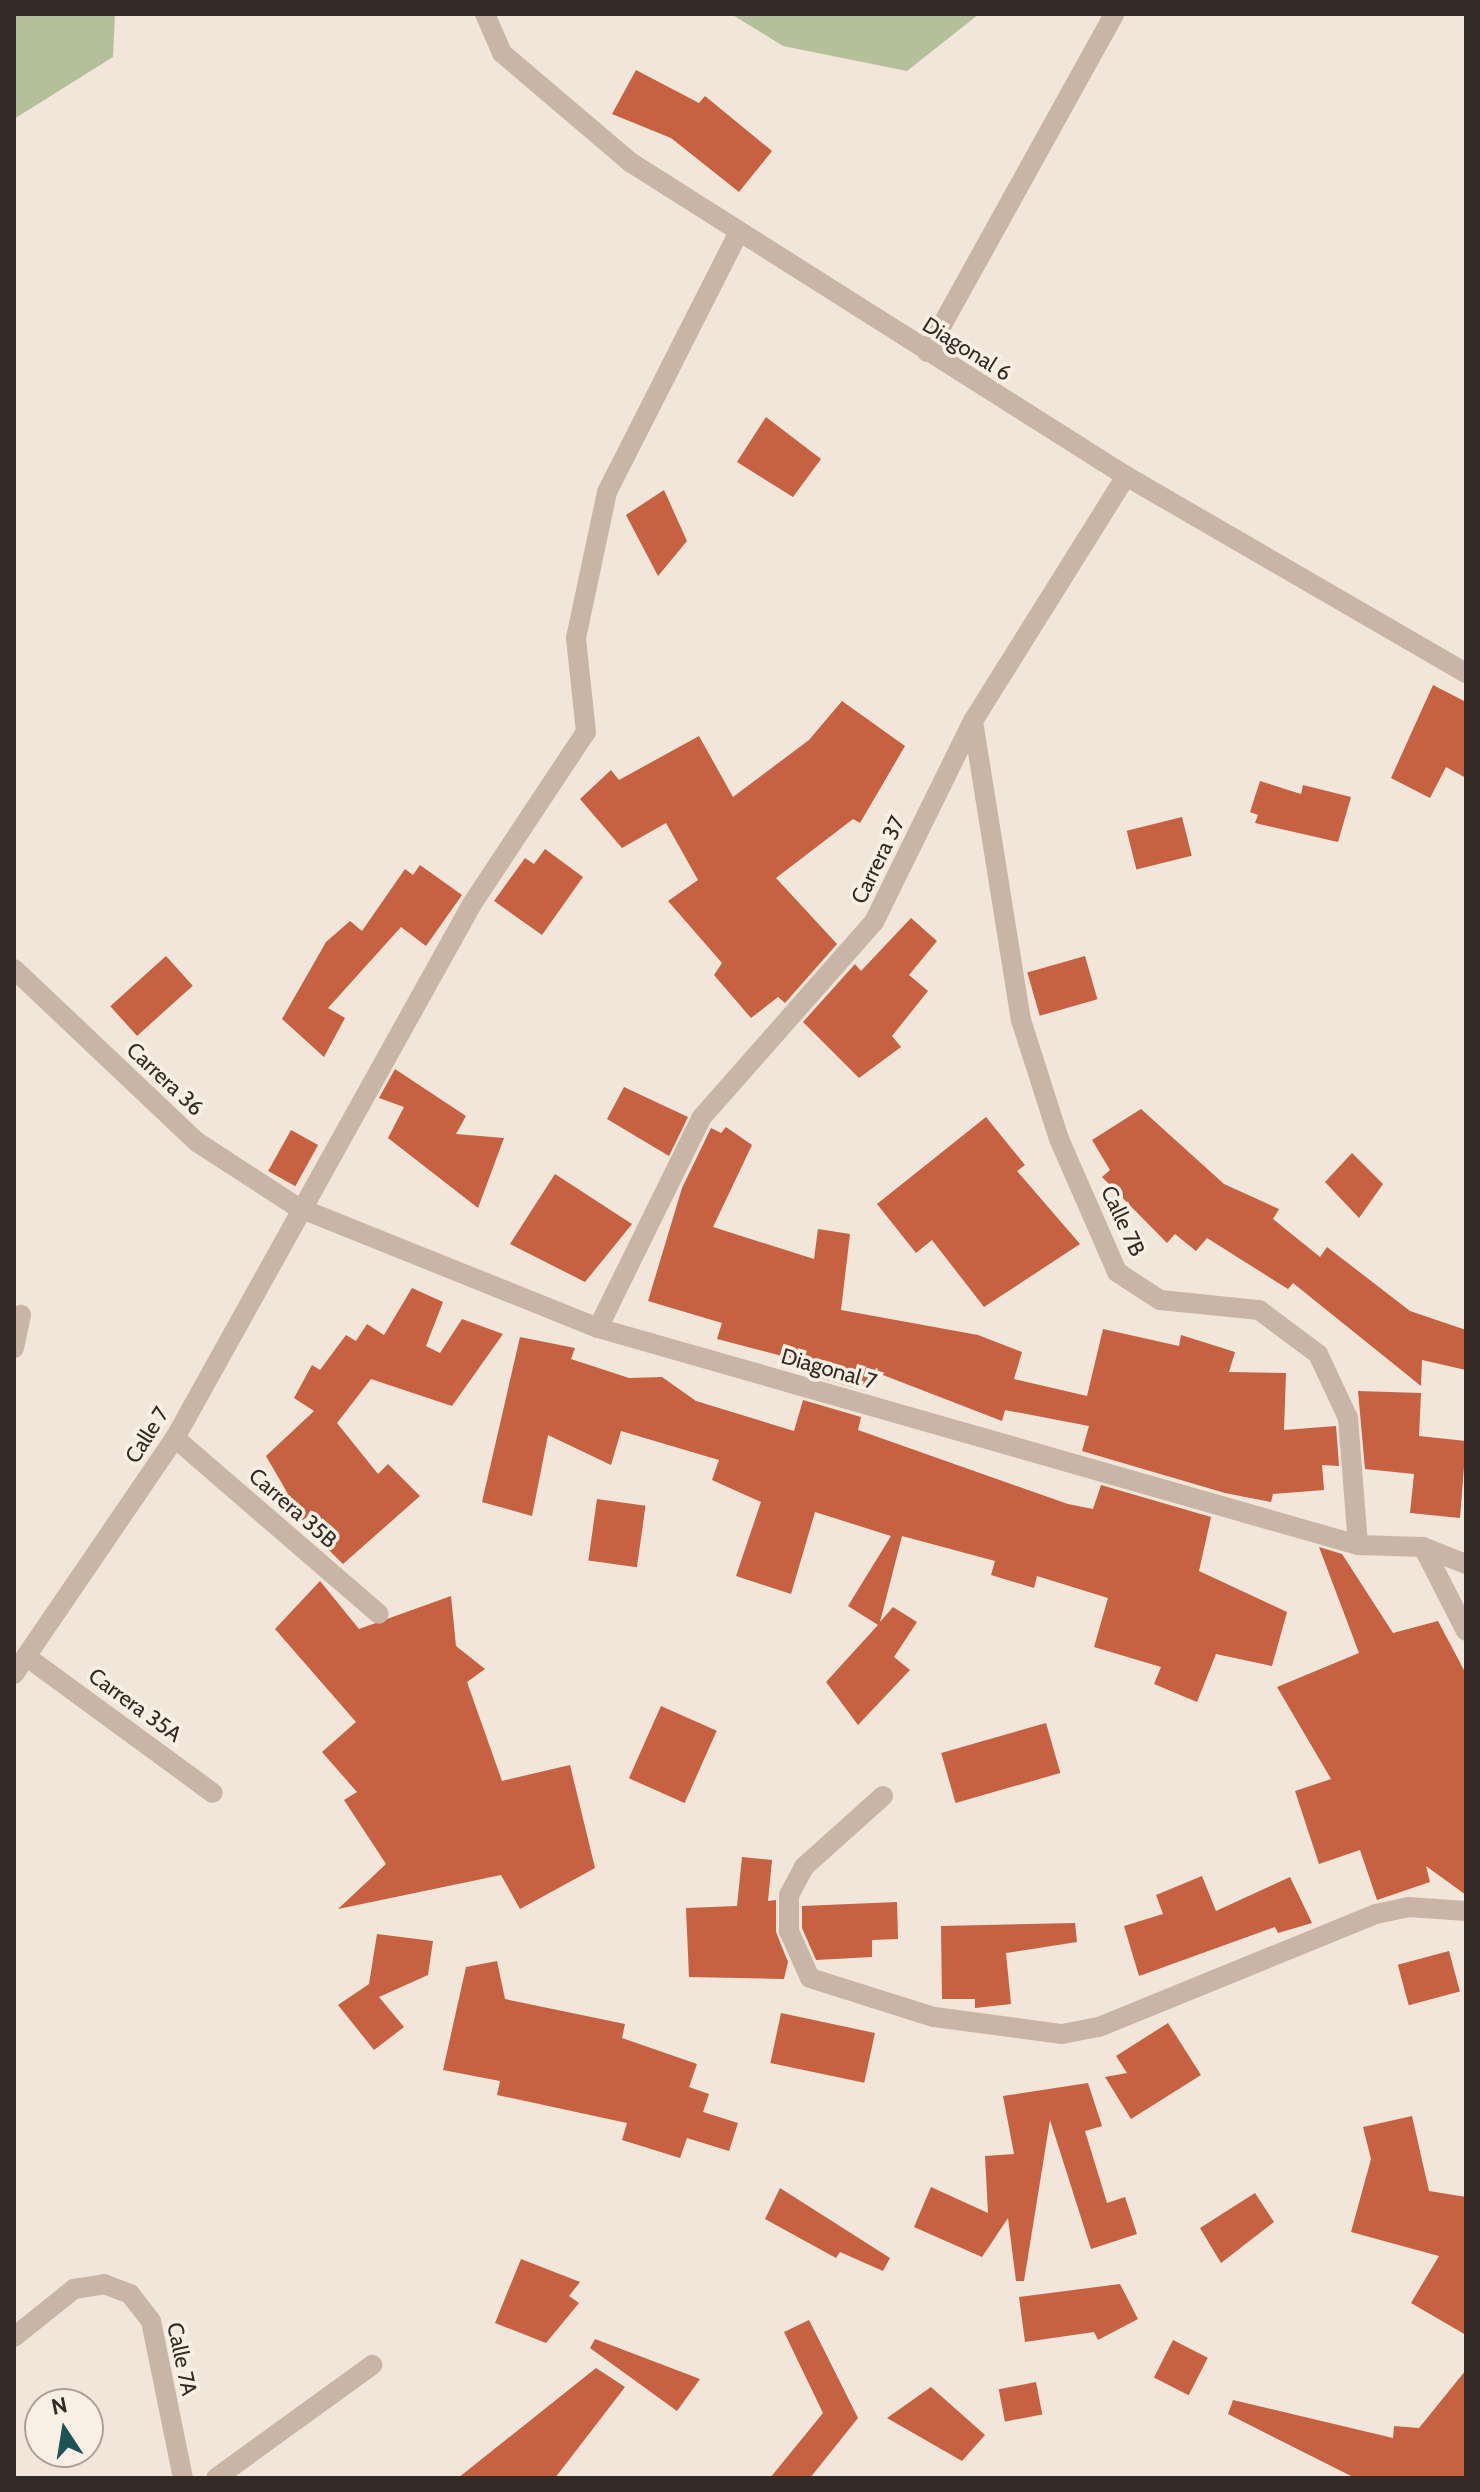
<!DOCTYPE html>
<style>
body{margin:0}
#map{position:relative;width:1480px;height:2492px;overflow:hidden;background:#f1e6d9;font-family:Cabin,sans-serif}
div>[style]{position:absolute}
.green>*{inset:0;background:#b4c099}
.building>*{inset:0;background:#c66142;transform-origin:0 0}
.minor>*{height:20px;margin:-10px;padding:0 10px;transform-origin:10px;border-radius:10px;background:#c9b5a5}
span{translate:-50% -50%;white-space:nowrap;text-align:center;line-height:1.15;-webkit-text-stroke:7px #f9f0e5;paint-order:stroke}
.street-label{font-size:22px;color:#352b26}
.frame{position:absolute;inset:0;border:16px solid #352b26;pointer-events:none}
.north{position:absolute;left:24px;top:2388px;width:80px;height:80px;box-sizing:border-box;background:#f9f0e5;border:2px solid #aba199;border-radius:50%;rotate:348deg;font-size:22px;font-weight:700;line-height:32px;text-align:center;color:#352b26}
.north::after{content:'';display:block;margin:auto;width:28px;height:36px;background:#1c5356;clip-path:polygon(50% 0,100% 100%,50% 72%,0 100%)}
</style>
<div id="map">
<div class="green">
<i style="clip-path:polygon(14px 14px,115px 14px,113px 57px,14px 119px)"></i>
<i style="clip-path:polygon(731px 14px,979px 14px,907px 71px,783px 46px)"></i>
</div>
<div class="building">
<i style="clip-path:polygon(636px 70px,699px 103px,705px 96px,772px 151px,739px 192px,671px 138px,612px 114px)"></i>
<i style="clip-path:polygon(766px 417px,821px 459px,793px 497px,737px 462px)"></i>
<i style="clip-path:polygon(664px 490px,687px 541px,658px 576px,626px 515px)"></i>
<i style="clip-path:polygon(1433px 685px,1466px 702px,1466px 778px,1446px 767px,1430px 798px,1391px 778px)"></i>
<i style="clip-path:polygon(842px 701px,905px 746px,860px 823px,853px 819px,776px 878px,837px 944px,785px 1003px,778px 997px,751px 1018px,714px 975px,722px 963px,668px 901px,698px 880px,666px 823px,622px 848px,580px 799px,611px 770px,619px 780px,699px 736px,733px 797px,809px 740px)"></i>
<i style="clip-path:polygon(1260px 781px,1301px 794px,1303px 785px,1351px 797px,1338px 842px,1255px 823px,1258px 815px,1250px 812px)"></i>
<i style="left:1182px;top:817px;width:40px;height:57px;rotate:76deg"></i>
<i style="clip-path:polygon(545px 849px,583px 877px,542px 935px,494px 901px,525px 858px,534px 864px)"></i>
<i style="clip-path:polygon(420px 865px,462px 895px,426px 946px,401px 927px,328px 1008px,345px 1018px,324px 1057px,282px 1019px,326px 942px,350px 921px,362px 931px,405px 869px,413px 875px)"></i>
<i style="clip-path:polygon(911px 918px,937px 941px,909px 975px,928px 991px,892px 1036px,901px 1047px,859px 1078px,803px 1022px,855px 964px,861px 971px)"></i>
<i style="left:166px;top:956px;width:40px;height:75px;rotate:48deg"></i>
<i style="left:1085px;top:956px;width:45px;height:60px;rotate:74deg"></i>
<i style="clip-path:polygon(395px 1069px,466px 1116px,456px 1134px,504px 1138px,478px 1208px,388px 1138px,404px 1107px,379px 1098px)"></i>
<i style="clip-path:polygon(624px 1087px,688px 1117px,669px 1156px,607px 1119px)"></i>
<i style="clip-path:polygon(1141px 1109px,1224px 1184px,1279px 1209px,1273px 1219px,1320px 1257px,1327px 1247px,1410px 1311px,1466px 1330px,1466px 1370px,1422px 1360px,1421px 1386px,1293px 1283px,1288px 1289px,1207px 1238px,1196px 1251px,1175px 1234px,1167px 1243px,1102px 1177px,1110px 1170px,1092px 1140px)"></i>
<i style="clip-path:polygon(986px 1117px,1025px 1165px,1017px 1171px,1080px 1244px,984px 1307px,932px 1240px,916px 1253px,877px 1204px)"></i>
<i style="clip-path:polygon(726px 1127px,752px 1145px,713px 1227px,814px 1259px,818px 1229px,850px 1234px,841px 1310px,978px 1335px,1022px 1352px,1014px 1379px,1087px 1396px,1103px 1329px,1179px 1346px,1181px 1335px,1235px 1352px,1229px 1372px,1286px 1373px,1284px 1430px,1336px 1426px,1339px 1466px,1322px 1465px,1324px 1490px,1273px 1494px,1271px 1502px,1225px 1493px,1082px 1451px,1089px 1426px,1005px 1410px,1002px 1421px,870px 1370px,866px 1391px,810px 1375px,813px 1364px,717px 1339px,722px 1323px,648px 1301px,682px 1188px,711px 1128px,721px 1133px)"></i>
<i style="left:291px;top:1130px;width:31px;height:47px;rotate:29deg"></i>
<i style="clip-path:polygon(1352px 1153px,1383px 1184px,1359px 1218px,1325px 1182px)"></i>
<i style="clip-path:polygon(555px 1174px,632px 1224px,585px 1282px,510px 1244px)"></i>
<i style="clip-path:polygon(412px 1288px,443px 1302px,426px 1346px,440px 1353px,462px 1319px,503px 1334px,452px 1406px,371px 1379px,337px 1423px,378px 1474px,388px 1464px,420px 1496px,343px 1564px,280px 1502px,288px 1494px,266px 1456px,314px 1411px,294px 1398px,312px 1365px,320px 1370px,346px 1335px,356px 1341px,367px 1324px,384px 1335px)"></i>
<i style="clip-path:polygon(520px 1337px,575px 1348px,571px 1359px,629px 1378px,662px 1377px,696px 1401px,794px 1431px,803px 1400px,861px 1417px,858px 1430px,1068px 1504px,1093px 1509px,1101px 1485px,1211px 1517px,1199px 1571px,1287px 1612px,1272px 1666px,1216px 1654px,1197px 1702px,1154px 1684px,1161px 1667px,1094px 1647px,1108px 1598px,1037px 1576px,1034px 1588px,991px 1575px,995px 1561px,902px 1536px,880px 1622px,893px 1607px,917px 1622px,894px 1657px,910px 1670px,858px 1725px,826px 1682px,878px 1625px,848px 1606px,891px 1536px,815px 1512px,791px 1594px,736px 1576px,761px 1502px,712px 1480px,719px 1460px,621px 1431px,611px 1465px,548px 1435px,532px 1516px,482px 1502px)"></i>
<i style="clip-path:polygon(1358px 1391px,1421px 1393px,1419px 1436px,1466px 1441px,1460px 1518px,1410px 1513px,1414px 1474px,1365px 1469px)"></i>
<i style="left:597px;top:1499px;width:49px;height:62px;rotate:8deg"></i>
<i style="clip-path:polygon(1319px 1547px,1342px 1554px,1393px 1633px,1438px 1621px,1466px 1674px,1466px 1895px,1426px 1866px,1430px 1882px,1377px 1900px,1360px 1850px,1319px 1864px,1295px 1791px,1331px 1779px,1277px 1687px,1359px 1653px)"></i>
<i style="clip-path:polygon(320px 1581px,359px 1629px,451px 1596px,456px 1646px,485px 1669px,467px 1682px,502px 1781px,570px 1765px,595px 1868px,520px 1909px,501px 1875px,338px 1909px,386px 1864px,344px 1800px,357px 1792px,322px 1752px,356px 1722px,275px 1629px)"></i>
<i style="left:661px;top:1706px;width:61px;height:79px;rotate:24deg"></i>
<i style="left:1046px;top:1723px;width:52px;height:109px;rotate:74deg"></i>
<i style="clip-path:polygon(742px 1857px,772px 1860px,768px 1901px,776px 1900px,776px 1932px,788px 1962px,784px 1979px,689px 1977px,686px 1908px,737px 1906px)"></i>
<i style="clip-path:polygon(1202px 1876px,1216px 1911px,1290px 1877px,1312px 1923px,1278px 1933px,1275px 1927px,1139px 1976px,1124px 1926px,1163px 1914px,1156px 1895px)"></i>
<i style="clip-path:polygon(897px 1902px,898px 1939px,872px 1940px,872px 1957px,816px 1960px,802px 1928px,802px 1906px)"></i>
<i style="clip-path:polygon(1075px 1923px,1077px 1942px,1006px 1953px,1011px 2004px,975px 2008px,975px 1999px,942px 1999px,941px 1926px)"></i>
<i style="clip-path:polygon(377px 1934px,433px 1941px,428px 1975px,379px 1997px,404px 2027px,374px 2050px,338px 2005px,369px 1984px)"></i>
<i style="left:1449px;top:1951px;width:42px;height:53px;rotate:75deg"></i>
<i style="clip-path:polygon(497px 1961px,505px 1999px,625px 2024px,622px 2038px,697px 2064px,689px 2087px,709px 2094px,703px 2112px,738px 2123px,729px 2151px,687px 2138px,680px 2158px,622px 2140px,627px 2123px,497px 2095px,500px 2081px,443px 2070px,466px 1967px)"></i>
<i style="left:781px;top:2013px;width:96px;height:51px;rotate:12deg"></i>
<i style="clip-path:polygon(1168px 2023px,1201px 2075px,1131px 2119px,1105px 2077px,1127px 2073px,1116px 2056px)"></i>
<i style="clip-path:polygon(1088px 2083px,1102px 2126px,1085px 2131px,1107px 2203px,1125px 2197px,1137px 2234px,1091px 2249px,1050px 2120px,1024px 2281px,1016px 2281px,1008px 2218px,982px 2257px,914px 2227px,931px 2187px,988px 2213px,985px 2156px,1014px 2154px,1003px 2096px)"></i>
<i style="clip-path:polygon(1412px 2116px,1429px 2191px,1466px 2197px,1466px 2335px,1411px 2303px,1439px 2256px,1351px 2232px,1371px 2159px,1363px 2127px)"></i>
<i style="clip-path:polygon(780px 2188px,890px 2258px,883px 2271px,840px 2252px,836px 2258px,765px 2219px)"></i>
<i style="clip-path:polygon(1255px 2193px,1274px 2222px,1221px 2263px,1200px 2228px)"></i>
<i style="clip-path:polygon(521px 2259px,580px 2282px,569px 2296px,579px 2303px,546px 2343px,495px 2323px)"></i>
<i style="clip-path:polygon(1120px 2284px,1138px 2319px,1098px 2340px,1094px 2332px,1025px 2342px,1019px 2297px)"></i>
<i style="clip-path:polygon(809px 2320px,858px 2418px,810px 2478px,770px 2478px,823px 2413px,784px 2332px)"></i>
<i style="clip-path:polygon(595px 2339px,700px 2379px,677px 2411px,590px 2348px)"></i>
<i style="left:1173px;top:2340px;width:39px;height:42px;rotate:27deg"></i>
<i style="clip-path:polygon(596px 2368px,625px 2387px,555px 2478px,458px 2478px)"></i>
<i style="clip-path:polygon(1466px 2370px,1466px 2478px,1355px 2478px,1228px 2414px,1233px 2400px,1393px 2438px,1394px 2426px,1419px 2428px)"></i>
<i style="left:1036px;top:2382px;width:33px;height:38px;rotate:79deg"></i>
<i style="clip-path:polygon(931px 2387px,985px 2435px,962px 2461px,887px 2418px)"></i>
</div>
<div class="minor">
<i style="left:485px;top:14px;width:43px;rotate:66.4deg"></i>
<i style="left:502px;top:53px;width:168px;rotate:40.4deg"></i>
<i style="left:630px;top:162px;width:587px;rotate:32.34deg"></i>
<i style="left:1126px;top:476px;width:393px;rotate:30.1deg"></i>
<i style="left:927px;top:352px;width:386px;rotate:-61deg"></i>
<i style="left:973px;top:721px;width:303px;rotate:80.9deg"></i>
<i style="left:1021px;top:1020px;width:125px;rotate:72.3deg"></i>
<i style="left:1059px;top:1139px;width:145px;rotate:66.4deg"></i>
<i style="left:1117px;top:1272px;width:51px;rotate:33.1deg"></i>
<i style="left:1160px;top:1300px;width:100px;rotate:5.8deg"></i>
<i style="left:1259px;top:1310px;width:74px;rotate:36.7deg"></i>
<i style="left:1318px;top:1354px;width:71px;rotate:64.9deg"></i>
<i style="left:1348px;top:1418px;width:127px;rotate:85.5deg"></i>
<i style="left:14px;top:969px;width:252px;rotate:43.4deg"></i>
<i style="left:197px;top:1142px;width:119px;rotate:33deg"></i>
<i style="left:297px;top:1207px;width:324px;rotate:21.9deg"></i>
<i style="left:598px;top:1328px;width:790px;rotate:15.94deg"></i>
<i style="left:1358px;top:1545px;width:65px;rotate:1.8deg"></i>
<i style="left:1423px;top:1547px;width:46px;rotate:21.6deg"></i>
<i style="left:598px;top:1328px;width:235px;rotate:-63.8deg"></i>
<i style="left:702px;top:1117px;width:260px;rotate:-48.6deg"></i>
<i style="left:874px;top:922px;width:224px;rotate:-63.8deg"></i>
<i style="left:973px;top:721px;width:289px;rotate:-58deg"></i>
<i style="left:14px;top:1348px;width:34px;rotate:-78deg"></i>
<i style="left:175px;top:1438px;width:269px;rotate:40.8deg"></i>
<i style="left:1423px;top:1547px;width:94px;rotate:62.9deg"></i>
<i style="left:27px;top:1657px;width:230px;rotate:36.2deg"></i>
<i style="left:14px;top:1674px;width:286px;rotate:-55.7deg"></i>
<i style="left:175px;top:1438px;width:611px;rotate:-60.92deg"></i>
<i style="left:472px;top:904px;width:206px;rotate:-56.5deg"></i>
<i style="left:586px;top:732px;width:95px;rotate:-96.1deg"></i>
<i style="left:576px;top:638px;width:149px;rotate:-78deg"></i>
<i style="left:607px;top:492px;width:289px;rotate:-63.1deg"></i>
<i style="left:883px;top:1796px;width:106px;rotate:138.1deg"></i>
<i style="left:804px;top:1867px;width:32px;rotate:118deg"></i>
<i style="left:789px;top:1895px;width:36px;rotate:90deg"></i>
<i style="left:789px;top:1931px;width:51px;rotate:65.9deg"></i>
<i style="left:810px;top:1978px;width:130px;rotate:17.5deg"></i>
<i style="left:934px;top:2017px;width:129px;rotate:7.6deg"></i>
<i style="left:1062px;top:2034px;width:38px;rotate:-11deg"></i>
<i style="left:1099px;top:2027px;width:299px;rotate:-22.2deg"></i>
<i style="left:1376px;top:1914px;width:33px;rotate:-12deg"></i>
<i style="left:1408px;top:1907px;width:58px;rotate:3.9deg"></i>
<i style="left:14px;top:2337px;width:77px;rotate:-38.7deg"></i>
<i style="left:74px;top:2289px;width:30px;rotate:-9deg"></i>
<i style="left:104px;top:2284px;width:28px;rotate:21deg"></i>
<i style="left:130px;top:2294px;width:34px;rotate:52deg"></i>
<i style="left:151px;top:2321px;width:160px;rotate:78.5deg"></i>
<i style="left:216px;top:2478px;width:193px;rotate:-35.9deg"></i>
</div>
<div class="street-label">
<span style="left:967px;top:349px;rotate:32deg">Diagonal 6</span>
<span style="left:878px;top:860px;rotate:-64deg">Carrera 37</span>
<span style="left:165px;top:1079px;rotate:43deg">Carrera 36</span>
<span style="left:1123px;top:1221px;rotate:65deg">Calle 7B</span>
<span style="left:829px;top:1369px;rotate:16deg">Diagonal 7</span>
<span style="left:147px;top:1435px;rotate:-58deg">Calle 7</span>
<span style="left:293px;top:1508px;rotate:41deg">Carrera 35B</span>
<span style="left:135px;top:1705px;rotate:36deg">Carrera 35A</span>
<span style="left:182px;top:2359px;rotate:78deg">Calle 7A</span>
</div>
<div class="frame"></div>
<div class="north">N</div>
</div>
